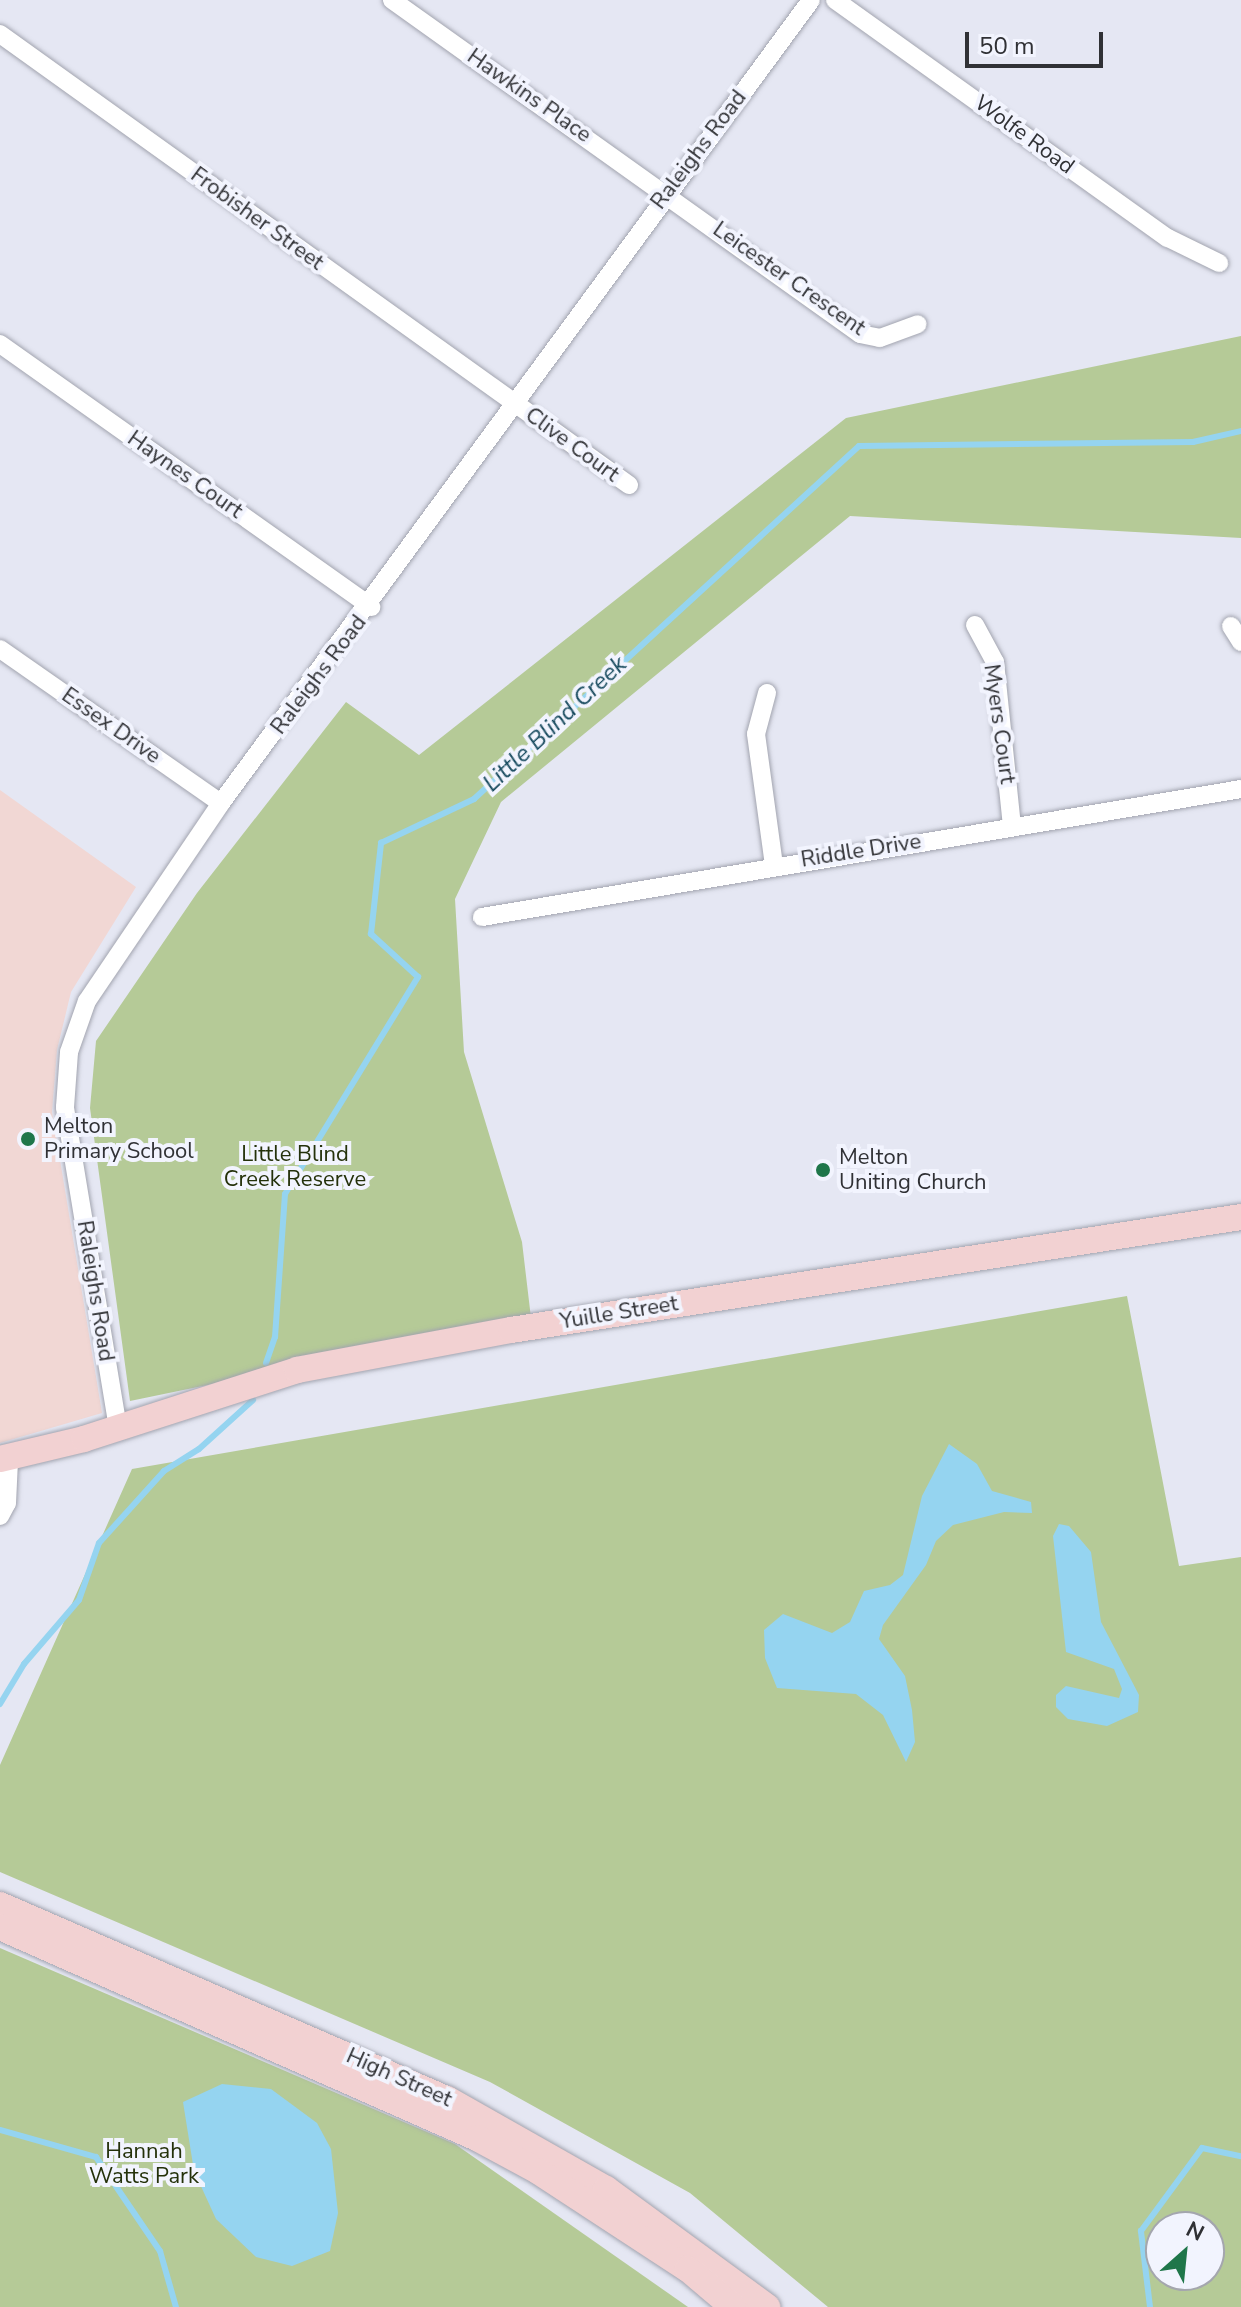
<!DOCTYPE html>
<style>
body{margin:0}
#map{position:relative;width:1241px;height:2307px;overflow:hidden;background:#e5e7f3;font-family:"Nunito Sans",sans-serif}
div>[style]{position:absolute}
.education>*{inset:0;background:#f1d7d4}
.green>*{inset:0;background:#b5ca97}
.water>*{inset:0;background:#95d4f0}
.stream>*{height:6px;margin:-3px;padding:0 3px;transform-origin:3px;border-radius:3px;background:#95d4f0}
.roads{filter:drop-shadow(0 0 2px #a2a4af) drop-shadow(0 0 2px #a2a4af)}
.street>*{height:18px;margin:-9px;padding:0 9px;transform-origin:9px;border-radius:9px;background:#fff}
.secondary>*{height:26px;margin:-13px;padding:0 13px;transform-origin:13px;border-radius:13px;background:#f2d1d2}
.dots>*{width:22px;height:22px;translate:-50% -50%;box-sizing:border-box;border:4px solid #f2f4fe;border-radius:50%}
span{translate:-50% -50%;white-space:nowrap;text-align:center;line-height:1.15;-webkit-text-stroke:8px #f2f4fe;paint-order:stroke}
.street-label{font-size:22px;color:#303135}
.poi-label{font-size:22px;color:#303135}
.left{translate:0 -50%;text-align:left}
.park-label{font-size:22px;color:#24310a}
.water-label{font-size:24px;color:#174a5e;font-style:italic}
.north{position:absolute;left:1145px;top:2211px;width:80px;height:80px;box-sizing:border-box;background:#f2f4fe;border:2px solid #a4a6ae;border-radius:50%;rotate:27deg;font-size:22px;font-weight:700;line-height:32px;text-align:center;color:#303135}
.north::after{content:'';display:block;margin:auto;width:28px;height:36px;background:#1f764a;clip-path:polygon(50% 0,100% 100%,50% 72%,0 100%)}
.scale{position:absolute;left:965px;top:32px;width:138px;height:36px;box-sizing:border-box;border:4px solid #303135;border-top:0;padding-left:10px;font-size:24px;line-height:28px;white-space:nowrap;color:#303135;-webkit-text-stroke:6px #f2f4fe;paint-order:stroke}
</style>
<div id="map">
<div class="education">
<i style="clip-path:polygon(0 790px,136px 887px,71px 992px,57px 1050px,52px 1112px,102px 1413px,0 1443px)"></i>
</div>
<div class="green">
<i style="clip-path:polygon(1241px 336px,1241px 538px,850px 516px,501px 802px,455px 899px,464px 1052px,522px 1242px,531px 1318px,130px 1401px,90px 1108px,96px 1041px,197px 893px,346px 702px,419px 755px,846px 418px)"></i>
<i style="clip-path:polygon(evenodd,1127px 1296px,1179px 1566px,1241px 1557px,1241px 2307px,828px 2307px,690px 2193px,490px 2082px,0 1872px,0 1765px,132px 1469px,1127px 1296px,1161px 2227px,1209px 2227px,1209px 2275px,1161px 2275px,1161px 2227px)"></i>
<i style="clip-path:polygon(0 1948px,455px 2144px,688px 2307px,0 2307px)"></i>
</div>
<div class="water">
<i style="clip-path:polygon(949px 1444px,977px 1464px,992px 1491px,1031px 1502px,1032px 1513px,1004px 1512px,953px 1525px,936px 1541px,926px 1565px,883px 1625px,879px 1639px,905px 1676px,912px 1710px,915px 1742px,906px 1762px,883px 1715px,856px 1694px,777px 1688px,765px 1658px,764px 1630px,783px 1614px,832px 1633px,850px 1622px,864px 1591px,890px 1585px,903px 1575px,922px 1496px)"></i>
<i style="clip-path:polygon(1059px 1524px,1069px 1526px,1091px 1552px,1101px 1622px,1139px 1695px,1138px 1712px,1107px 1726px,1068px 1719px,1056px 1707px,1056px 1695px,1066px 1686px,1119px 1698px,1122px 1689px,1114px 1669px,1066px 1652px,1053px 1536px)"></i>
<i style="clip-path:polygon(222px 2084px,271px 2089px,317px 2123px,331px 2149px,338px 2213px,330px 2251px,292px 2266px,256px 2257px,216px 2219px,194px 2171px,183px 2102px)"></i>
</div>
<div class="stream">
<i style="left:266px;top:1363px;width:28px;rotate:-71deg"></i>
<i style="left:275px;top:1337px;width:143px;rotate:-86deg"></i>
<i style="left:285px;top:1194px;width:255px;rotate:-58.5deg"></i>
<i style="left:418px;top:977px;width:64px;rotate:-137.5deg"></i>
<i style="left:371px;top:934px;width:92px;rotate:-83.7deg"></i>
<i style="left:381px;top:843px;width:103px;rotate:-25.3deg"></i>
<i style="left:474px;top:799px;width:522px;rotate:-42.52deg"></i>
<i style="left:859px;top:446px;width:334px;rotate:-0.7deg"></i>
<i style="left:1193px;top:442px;width:49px;rotate:-12.9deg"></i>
<i style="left:0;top:1704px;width:47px;rotate:-59deg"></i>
<i style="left:24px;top:1664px;width:84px;rotate:-49.3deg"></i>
<i style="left:79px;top:1600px;width:60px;rotate:-70.7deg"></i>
<i style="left:99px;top:1543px;width:97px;rotate:-47.9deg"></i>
<i style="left:164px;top:1471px;width:41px;rotate:-32.2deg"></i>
<i style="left:199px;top:1449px;width:73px;rotate:-42.2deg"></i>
<i style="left:0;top:2130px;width:100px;rotate:15.7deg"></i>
<i style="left:96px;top:2157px;width:114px;rotate:55.8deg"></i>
<i style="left:160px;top:2251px;width:58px;rotate:74.1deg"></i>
<i style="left:1150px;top:2307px;width:77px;rotate:-96.8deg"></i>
<i style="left:1141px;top:2231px;width:103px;rotate:-53.7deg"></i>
<i style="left:1202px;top:2148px;width:40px;rotate:12deg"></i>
</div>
<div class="roads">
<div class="street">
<i style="left:392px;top:0;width:575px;rotate:35.51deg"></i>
<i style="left:860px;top:334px;width:20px;rotate:11deg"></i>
<i style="left:880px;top:338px;width:40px;rotate:-20.2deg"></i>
<i style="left:835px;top:0;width:409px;rotate:35.6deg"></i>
<i style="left:1168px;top:238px;width:57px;rotate:26.1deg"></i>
<i style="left:0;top:34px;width:774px;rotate:35.64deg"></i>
<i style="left:0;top:344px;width:455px;rotate:35.3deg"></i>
<i style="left:975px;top:625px;width:42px;rotate:61.6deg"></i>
<i style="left:995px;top:662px;width:165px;rotate:84.1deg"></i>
<i style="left:1231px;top:626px;width:19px;rotate:58deg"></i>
<i style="left:0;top:649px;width:269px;rotate:34.9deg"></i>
<i style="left:767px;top:693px;width:42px;rotate:105deg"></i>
<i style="left:756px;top:734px;width:132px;rotate:82.2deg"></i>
<i style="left:482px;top:917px;width:770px;rotate:-9.57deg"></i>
<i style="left:118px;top:1428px;width:325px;rotate:-99.4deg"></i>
<i style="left:65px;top:1107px;width:55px;rotate:-85.8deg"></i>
<i style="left:69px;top:1052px;width:54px;rotate:-70.6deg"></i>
<i style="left:87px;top:1001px;width:239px;rotate:-55.9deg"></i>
<i style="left:221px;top:803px;width:996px;rotate:-53.69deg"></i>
<i style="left:0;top:1516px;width:15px;rotate:-62deg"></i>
<i style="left:7px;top:1503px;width:43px;rotate:-87.3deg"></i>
</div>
<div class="secondary">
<i style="left:0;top:1459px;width:86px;rotate:-13.4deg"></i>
<i style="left:84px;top:1439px;width:224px;rotate:-17.9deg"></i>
<i style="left:297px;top:1370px;width:218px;rotate:-10.6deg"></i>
<i style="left:511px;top:1330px;width:739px;rotate:-8.8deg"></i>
<i style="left:0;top:1905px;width:487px;rotate:23.5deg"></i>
<i style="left:447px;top:2099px;width:183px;rotate:29.5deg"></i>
<i style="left:606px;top:2189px;width:200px;rotate:36.2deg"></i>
<i style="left:0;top:1927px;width:522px;rotate:23.86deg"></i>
<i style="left:477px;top:2138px;width:69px;rotate:28.4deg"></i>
<i style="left:538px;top:2171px;width:179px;rotate:33.2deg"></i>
<i style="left:688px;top:2269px;width:59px;rotate:40.2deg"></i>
</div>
</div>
<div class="dots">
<i style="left:28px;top:1139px;background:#1f764a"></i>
<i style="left:823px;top:1170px;background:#1f764a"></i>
</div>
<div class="street-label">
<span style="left:529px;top:96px;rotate:35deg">Hawkins Place</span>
<span style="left:1024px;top:135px;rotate:36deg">Wolfe Road</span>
<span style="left:699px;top:150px;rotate:-53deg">Raleighs Road</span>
<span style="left:257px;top:219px;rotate:36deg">Frobisher Street</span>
<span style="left:789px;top:279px;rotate:35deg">Leicester Crescent</span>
<span style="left:572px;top:445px;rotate:36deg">Clive Court</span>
<span style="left:185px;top:475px;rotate:35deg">Haynes Court</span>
<span style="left:319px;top:675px;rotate:-53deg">Raleighs Road</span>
<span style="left:999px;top:724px;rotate:82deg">Myers Court</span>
<span style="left:111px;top:726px;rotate:35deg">Essex Drive</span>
<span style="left:861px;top:851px;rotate:-9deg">Riddle Drive</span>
<span style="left:95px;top:1291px;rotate:81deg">Raleighs Road</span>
<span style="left:619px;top:1313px;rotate:-9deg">Yuille Street</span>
<span style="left:399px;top:2078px;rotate:24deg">High Street</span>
</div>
<div class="poi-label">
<span class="left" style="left:44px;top:1139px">Melton<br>Primary School</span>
<span class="left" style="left:839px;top:1170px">Melton<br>Uniting Church</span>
</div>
<div class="park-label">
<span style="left:295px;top:1167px">Little Blind<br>Creek Reserve</span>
<span style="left:144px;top:2164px">Hannah<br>Watts Park</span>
</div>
<div class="water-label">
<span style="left:555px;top:724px;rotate:-43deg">Little Blind Creek</span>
</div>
<div class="north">N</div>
<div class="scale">50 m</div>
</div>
